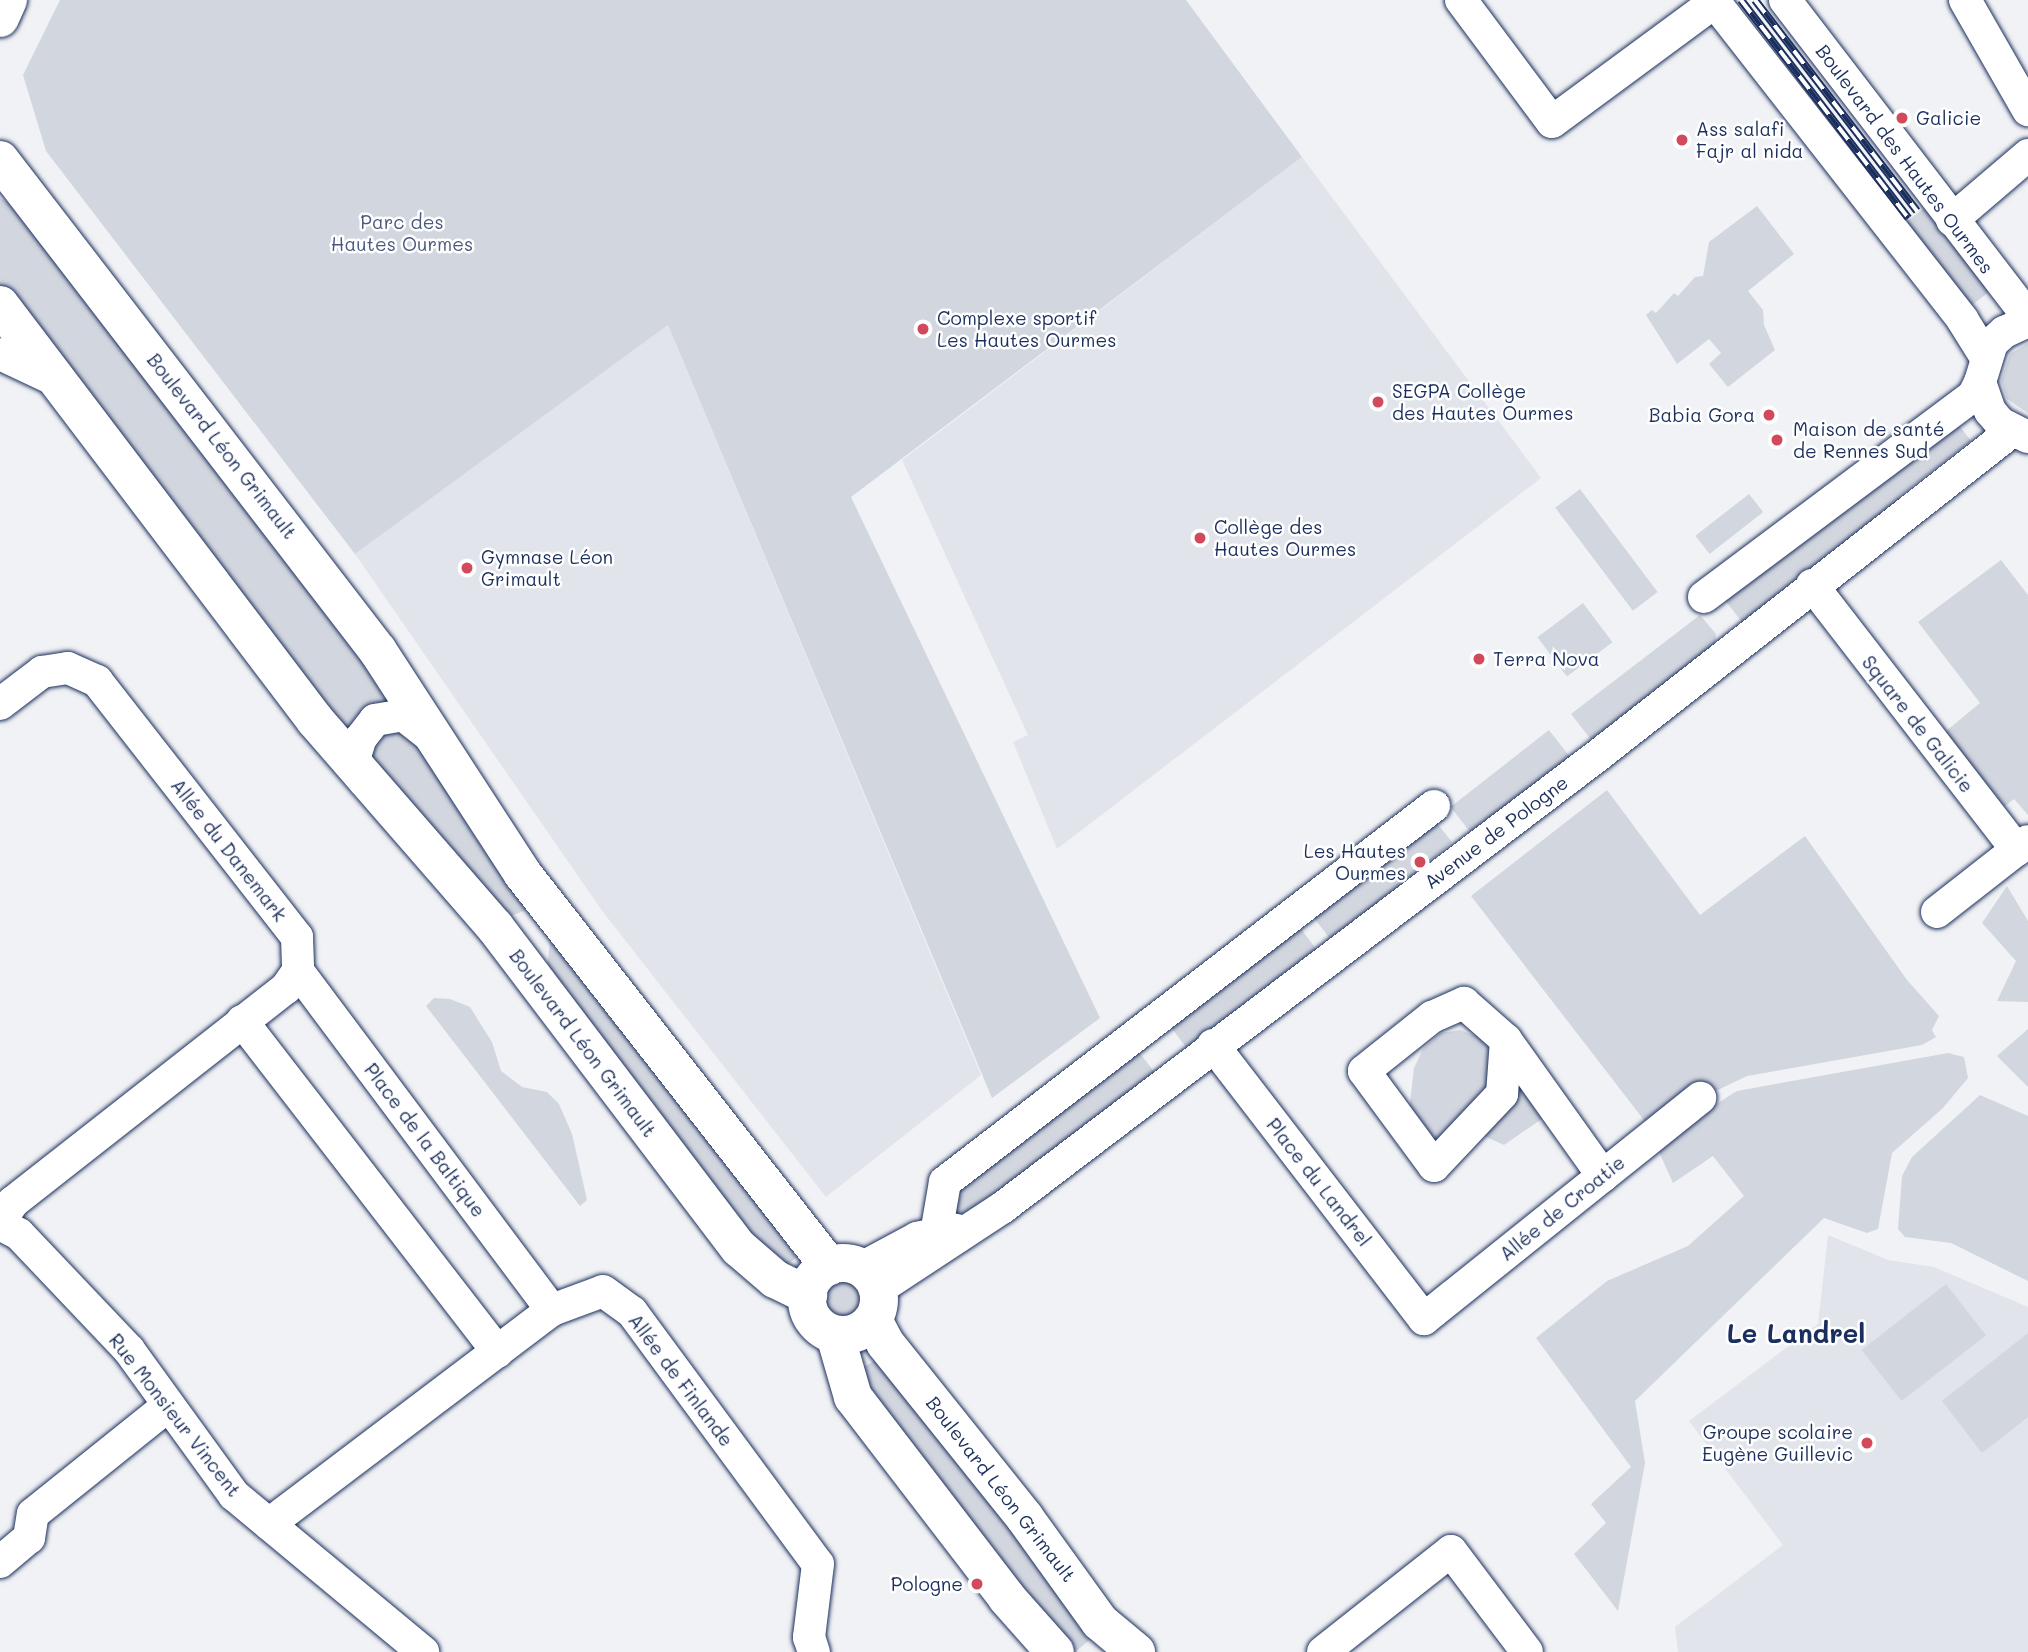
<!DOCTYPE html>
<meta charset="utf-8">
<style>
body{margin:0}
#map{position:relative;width:2028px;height:1652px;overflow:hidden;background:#f1f2f5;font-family:Mali,sans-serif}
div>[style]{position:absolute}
.built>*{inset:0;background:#e1e4ea}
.green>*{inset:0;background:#d2d6df;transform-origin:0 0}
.round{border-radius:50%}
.roads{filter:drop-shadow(0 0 2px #1b2f5e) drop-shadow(0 0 2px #1b2f5e)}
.minor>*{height:32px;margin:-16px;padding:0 16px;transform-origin:16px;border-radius:16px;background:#fff}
.major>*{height:38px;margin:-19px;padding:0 19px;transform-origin:19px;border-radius:19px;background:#fff}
.major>.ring{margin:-19px;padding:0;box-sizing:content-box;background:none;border:38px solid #fff;border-radius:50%}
.rail>*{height:8px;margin-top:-4px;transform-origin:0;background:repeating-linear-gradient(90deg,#fff 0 16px,#1b2f5e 0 32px);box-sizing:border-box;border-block:2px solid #1b2f5e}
.dots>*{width:19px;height:19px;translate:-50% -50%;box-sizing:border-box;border:4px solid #fff;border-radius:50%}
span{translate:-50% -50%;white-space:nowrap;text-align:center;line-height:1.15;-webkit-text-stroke:5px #fff;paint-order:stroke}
.poi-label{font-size:19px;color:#1b2f5e}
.left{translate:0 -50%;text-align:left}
.right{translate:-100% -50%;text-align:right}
.street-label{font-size:19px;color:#1b2f5e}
.park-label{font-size:19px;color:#49597e}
.district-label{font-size:26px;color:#1b2f5e;font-weight:700}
</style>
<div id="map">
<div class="built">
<i style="clip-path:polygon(1302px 157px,1541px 478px,1057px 849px,1013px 742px,1028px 735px,902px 460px)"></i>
<i style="clip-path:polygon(668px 325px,981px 1075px,826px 1197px,603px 912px,355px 554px)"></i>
<i style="clip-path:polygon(1828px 1235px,1888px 1260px,1934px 1267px,2028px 1307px,2028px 1652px,1678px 1652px,1675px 1627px,1783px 1545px,1689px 1421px,1818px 1324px)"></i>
</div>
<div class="green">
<i style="clip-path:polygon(60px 0,1186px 0,1302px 157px,851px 497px,1100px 1018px,992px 1098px,668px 325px,355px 554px,46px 151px,23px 75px)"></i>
<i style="clip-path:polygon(0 198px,37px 222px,406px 707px,347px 742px,0 294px)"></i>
<i style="left:1928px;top:205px;width:106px;height:37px;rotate:52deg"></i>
<i style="clip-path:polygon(1757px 206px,1794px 254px,1748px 291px,1763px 310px,1764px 325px,1775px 350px,1728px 387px,1709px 364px,1721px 353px,1709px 339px,1677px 364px,1646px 315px,1652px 310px,1656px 313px,1674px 293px,1678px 296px,1695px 277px,1703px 276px,1709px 242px)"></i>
<i style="clip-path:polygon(2028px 343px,2028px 413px,2007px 399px,2001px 381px,2010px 354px)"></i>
<i style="clip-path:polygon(1955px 420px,1971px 441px,1898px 497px,1904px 505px,1746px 627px,1724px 599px)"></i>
<i style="left:1580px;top:489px;width:129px;height:31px;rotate:53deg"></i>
<i style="left:1749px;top:494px;width:23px;height:68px;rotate:52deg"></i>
<i style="clip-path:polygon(2001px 560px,2028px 595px,2028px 815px,2014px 799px,1999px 811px,1939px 737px,1980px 703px,1918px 622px)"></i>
<i style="left:1583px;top:603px;width:49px;height:57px;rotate:53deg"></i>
<i style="clip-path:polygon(1700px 615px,1716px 634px,1715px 648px,1593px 742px,1571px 714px)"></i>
<i style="clip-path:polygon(406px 723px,535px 907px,499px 920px,367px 761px,368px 742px)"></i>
<i style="left:1549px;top:730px;width:37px;height:125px;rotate:52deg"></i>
<i style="clip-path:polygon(1607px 790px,1700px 915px,1805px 836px,1907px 980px,1939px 1016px,1932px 1030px,1936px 1037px,1922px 1045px,1747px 1076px,1647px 1124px,1471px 896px)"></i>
<i style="clip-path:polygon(1436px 822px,1452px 842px,1334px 944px,1311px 914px)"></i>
<i style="clip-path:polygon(2007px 886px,2028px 921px,2028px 1002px,1997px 1001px,2016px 961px,1982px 923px)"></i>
<i style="clip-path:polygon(552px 925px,797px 1257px,779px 1271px,546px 976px)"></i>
<i style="left:1298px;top:925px;width:38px;height:163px;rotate:53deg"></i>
<i style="clip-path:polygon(434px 998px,450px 999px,470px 1007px,492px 1042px,501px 1071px,522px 1087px,547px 1092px,559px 1104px,572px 1134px,587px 1200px,580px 1206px,426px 1006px)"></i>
<i style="clip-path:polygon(2028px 1029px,2028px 1087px,1997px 1056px)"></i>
<i style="clip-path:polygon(1460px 1030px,1481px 1038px,1546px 1116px,1504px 1145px,1473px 1131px,1442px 1150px,1409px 1111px,1414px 1068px,1423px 1049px,1441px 1033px)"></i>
<i style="clip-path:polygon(1135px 1047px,1159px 1078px,996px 1203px,942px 1219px,949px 1193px)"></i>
<i style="clip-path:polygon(1948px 1053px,1964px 1057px,1968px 1078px,1943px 1108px,1892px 1153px,1878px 1229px,1867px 1233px,1824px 1218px,1635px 1401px,1645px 1463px,1618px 1611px,1574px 1554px,1606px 1523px,1591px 1504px,1631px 1467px,1536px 1338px,1607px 1281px,1688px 1246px,1744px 1196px,1713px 1156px,1673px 1183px,1655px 1143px,1737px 1091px)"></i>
<i style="clip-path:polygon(1980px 1095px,2028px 1116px,2028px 1281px,1951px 1243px,1905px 1237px,1898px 1229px,1902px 1176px,1912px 1157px)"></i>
<i class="round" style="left:826px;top:1280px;width:38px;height:38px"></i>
<i style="left:1946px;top:1284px;width:65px;height:107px;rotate:52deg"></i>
<i style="clip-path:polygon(2028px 1333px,2028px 1417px,1982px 1453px,1942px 1401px)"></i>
<i style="clip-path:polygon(882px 1357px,1092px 1638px,1075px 1652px,1065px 1652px,896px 1440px,860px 1369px)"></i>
</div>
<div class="roads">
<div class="minor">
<i style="left:1461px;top:0;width:152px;rotate:53.3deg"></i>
<i style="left:1552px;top:122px;width:202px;rotate:-36.4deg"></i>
<i style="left:1713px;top:0;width:405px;rotate:52deg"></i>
<i style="left:1962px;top:319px;width:44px;rotate:58.1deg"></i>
<i style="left:1785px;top:0;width:399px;rotate:52.5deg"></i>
<i style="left:1965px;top:0;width:127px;rotate:60.2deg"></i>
<i style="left:1952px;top:220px;width:100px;rotate:-40.5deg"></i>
<i style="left:2028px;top:321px;width:26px;rotate:155deg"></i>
<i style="left:2004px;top:332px;width:16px;rotate:137deg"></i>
<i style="left:1992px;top:343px;width:41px;rotate:107.1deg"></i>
<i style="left:1980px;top:382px;width:31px;rotate:71deg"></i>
<i style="left:1990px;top:411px;width:16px;rotate:50deg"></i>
<i style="left:2000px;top:423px;width:31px;rotate:27deg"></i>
<i style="left:0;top:354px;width:61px;rotate:25.3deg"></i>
<i style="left:1812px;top:585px;width:335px;rotate:52.3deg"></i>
<i style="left:1704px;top:597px;width:336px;rotate:-36.8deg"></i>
<i style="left:1973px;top:396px;width:16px;rotate:-63deg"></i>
<i style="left:0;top:704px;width:53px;rotate:-37.3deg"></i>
<i style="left:42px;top:672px;width:26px;rotate:-9deg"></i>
<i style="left:68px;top:668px;width:32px;rotate:24deg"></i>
<i style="left:97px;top:681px;width:325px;rotate:52deg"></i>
<i style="left:297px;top:937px;width:34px;rotate:88deg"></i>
<i style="left:298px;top:971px;width:21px;rotate:125deg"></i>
<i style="left:286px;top:988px;width:347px;rotate:141.9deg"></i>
<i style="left:13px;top:1202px;width:24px;rotate:123deg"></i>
<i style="left:364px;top:781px;width:27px;rotate:-110deg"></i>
<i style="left:355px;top:756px;width:19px;rotate:-72deg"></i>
<i style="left:361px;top:738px;width:23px;rotate:-52deg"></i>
<i style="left:375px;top:720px;width:28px;rotate:-10deg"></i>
<i style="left:403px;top:715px;width:34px;rotate:38deg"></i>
<i style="left:1937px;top:912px;width:115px;rotate:-38deg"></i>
<i style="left:298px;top:971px;width:424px;rotate:53.2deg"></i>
<i style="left:242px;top:1021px;width:418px;rotate:52.3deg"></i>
<i style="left:1506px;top:1040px;width:54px;rotate:94.2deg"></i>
<i style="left:1502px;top:1094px;width:99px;rotate:133.4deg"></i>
<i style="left:1434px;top:1166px;width:118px;rotate:-126.4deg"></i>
<i style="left:1364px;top:1071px;width:87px;rotate:-38.5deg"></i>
<i style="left:1432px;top:1017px;width:35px;rotate:-24deg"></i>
<i style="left:1464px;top:1003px;width:56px;rotate:41.4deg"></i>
<i style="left:1506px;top:1040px;width:167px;rotate:54.5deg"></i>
<i style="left:1213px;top:1045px;width:346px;rotate:52.4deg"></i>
<i style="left:1424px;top:1319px;width:354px;rotate:-38.7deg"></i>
<i style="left:0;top:1224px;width:21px;rotate:28deg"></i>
<i style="left:19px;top:1234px;width:160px;rotate:46.5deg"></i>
<i style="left:129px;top:1350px;width:179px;rotate:54.1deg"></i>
<i style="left:234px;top:1495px;width:246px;rotate:39.7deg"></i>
<i style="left:936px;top:1234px;width:53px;rotate:-80.2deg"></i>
<i style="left:945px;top:1182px;width:617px;rotate:-37.56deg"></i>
<i style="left:861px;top:1268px;width:64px;rotate:-28.2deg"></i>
<i style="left:917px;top:1238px;width:40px;rotate:-12deg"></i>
<i style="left:877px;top:1290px;width:149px;rotate:-33.3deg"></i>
<i style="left:1002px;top:1208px;width:746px;rotate:-37.21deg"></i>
<i style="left:1596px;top:757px;width:529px;rotate:-38.08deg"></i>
<i style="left:269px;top:1524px;width:355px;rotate:-37.1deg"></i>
<i style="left:552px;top:1310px;width:54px;rotate:-20.4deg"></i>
<i style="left:603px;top:1291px;width:36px;rotate:36deg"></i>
<i style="left:632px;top:1312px;width:313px;rotate:53.6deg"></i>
<i style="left:818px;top:1564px;width:74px;rotate:97deg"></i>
<i style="left:809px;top:1637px;width:16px;rotate:72deg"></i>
<i style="left:0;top:1562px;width:38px;rotate:-40deg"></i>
<i style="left:29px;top:1538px;width:24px;rotate:-81deg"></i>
<i style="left:33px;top:1514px;width:173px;rotate:-38.7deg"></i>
<i style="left:1323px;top:1652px;width:163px;rotate:-38.3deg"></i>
<i style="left:1451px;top:1551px;width:126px;rotate:53deg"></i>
</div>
<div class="major">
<i style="left:0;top:18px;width:20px;rotate:-66deg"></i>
<i style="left:0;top:160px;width:620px;rotate:52.41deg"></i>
<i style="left:378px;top:651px;width:265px;rotate:57deg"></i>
<i style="left:522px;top:873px;width:499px;rotate:52deg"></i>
<i style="left:0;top:305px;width:521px;rotate:52.8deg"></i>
<i style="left:315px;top:720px;width:274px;rotate:49deg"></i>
<i style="left:495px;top:927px;width:403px;rotate:52.8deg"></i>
<i style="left:739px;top:1248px;width:48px;rotate:40.7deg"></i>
<i style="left:775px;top:1279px;width:37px;rotate:26deg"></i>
<i class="ring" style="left:807px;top:1263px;width:34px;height:34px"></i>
<i style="left:873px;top:1320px;width:26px;rotate:62deg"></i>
<i style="left:885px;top:1343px;width:224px;rotate:51.3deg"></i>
<i style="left:1025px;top:1518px;width:128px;rotate:54.2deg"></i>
<i style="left:1100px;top:1622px;width:47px;rotate:39.8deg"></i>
<i style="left:835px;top:1335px;width:65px;rotate:73.8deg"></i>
<i style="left:853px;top:1397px;width:253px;rotate:52.5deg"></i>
<i style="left:1007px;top:1598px;width:72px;rotate:48.4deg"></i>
</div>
</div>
<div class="rail">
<i style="left:1741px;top:0;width:275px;rotate:52.5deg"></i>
<i style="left:1755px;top:0;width:266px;rotate:52.5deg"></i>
</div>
<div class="dots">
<i style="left:1902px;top:118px;background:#d1495b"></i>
<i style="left:1682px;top:140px;background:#d1495b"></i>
<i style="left:923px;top:329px;background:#d1495b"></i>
<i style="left:1378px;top:402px;background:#d1495b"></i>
<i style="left:1769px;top:415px;background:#d1495b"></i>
<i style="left:1777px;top:440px;background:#d1495b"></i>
<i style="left:1200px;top:538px;background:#d1495b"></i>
<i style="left:467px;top:568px;background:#d1495b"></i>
<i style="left:1479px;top:659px;background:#d1495b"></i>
<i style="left:1420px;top:862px;background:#d1495b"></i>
<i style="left:1867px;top:1443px;background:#d1495b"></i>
<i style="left:977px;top:1584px;background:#d1495b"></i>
</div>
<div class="poi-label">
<span class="left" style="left:1916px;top:118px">Galicie</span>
<span class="left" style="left:1696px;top:140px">Ass salafi<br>Fajr al nida</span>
<span class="left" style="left:937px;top:329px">Complexe sportif<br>Les Hautes Ourmes</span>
<span class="left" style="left:1392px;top:402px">SEGPA Collège<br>des Hautes Ourmes</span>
<span class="right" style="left:1755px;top:415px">Babia Gora</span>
<span class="left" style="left:1793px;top:440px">Maison de santé<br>de Rennes Sud</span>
<span class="left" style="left:1214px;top:538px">Collège des<br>Hautes Ourmes</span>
<span class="left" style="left:481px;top:568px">Gymnase Léon<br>Grimault</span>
<span class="left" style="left:1493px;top:659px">Terra Nova</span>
<span class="right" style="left:1406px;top:862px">Les Hautes<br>Ourmes</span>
<span class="right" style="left:1853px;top:1443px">Groupe scolaire<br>Eugène Guillevic</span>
<span class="right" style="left:963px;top:1584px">Pologne</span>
</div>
<div class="street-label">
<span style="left:1905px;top:159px;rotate:53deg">Boulevard des Hautes Ourmes</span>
<span style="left:222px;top:446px;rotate:52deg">Boulevard Léon Grimault</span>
<span style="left:1918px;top:724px;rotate:52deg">Square de Galicie</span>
<span style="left:1496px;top:832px;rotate:-37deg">Avenue de Pologne</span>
<span style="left:229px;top:850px;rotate:52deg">Allée du Danemark</span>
<span style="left:583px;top:1043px;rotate:53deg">Boulevard Léon Grimault</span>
<span style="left:425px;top:1140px;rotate:53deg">Place de la Baltique</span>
<span style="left:1319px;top:1182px;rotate:52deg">Place du Landrel</span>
<span style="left:1562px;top:1208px;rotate:-39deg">Allée de Croatie</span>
<span style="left:681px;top:1380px;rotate:53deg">Allée de Finlande</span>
<span style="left:175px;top:1415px;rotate:52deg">Rue Monsieur Vincent</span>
<span style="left:1001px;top:1489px;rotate:52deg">Boulevard Léon Grimault</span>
</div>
<div class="park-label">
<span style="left:402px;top:233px">Parc des<br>Hautes Ourmes</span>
</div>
<div class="district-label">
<span style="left:1796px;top:1334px">Le Landrel</span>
</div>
</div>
